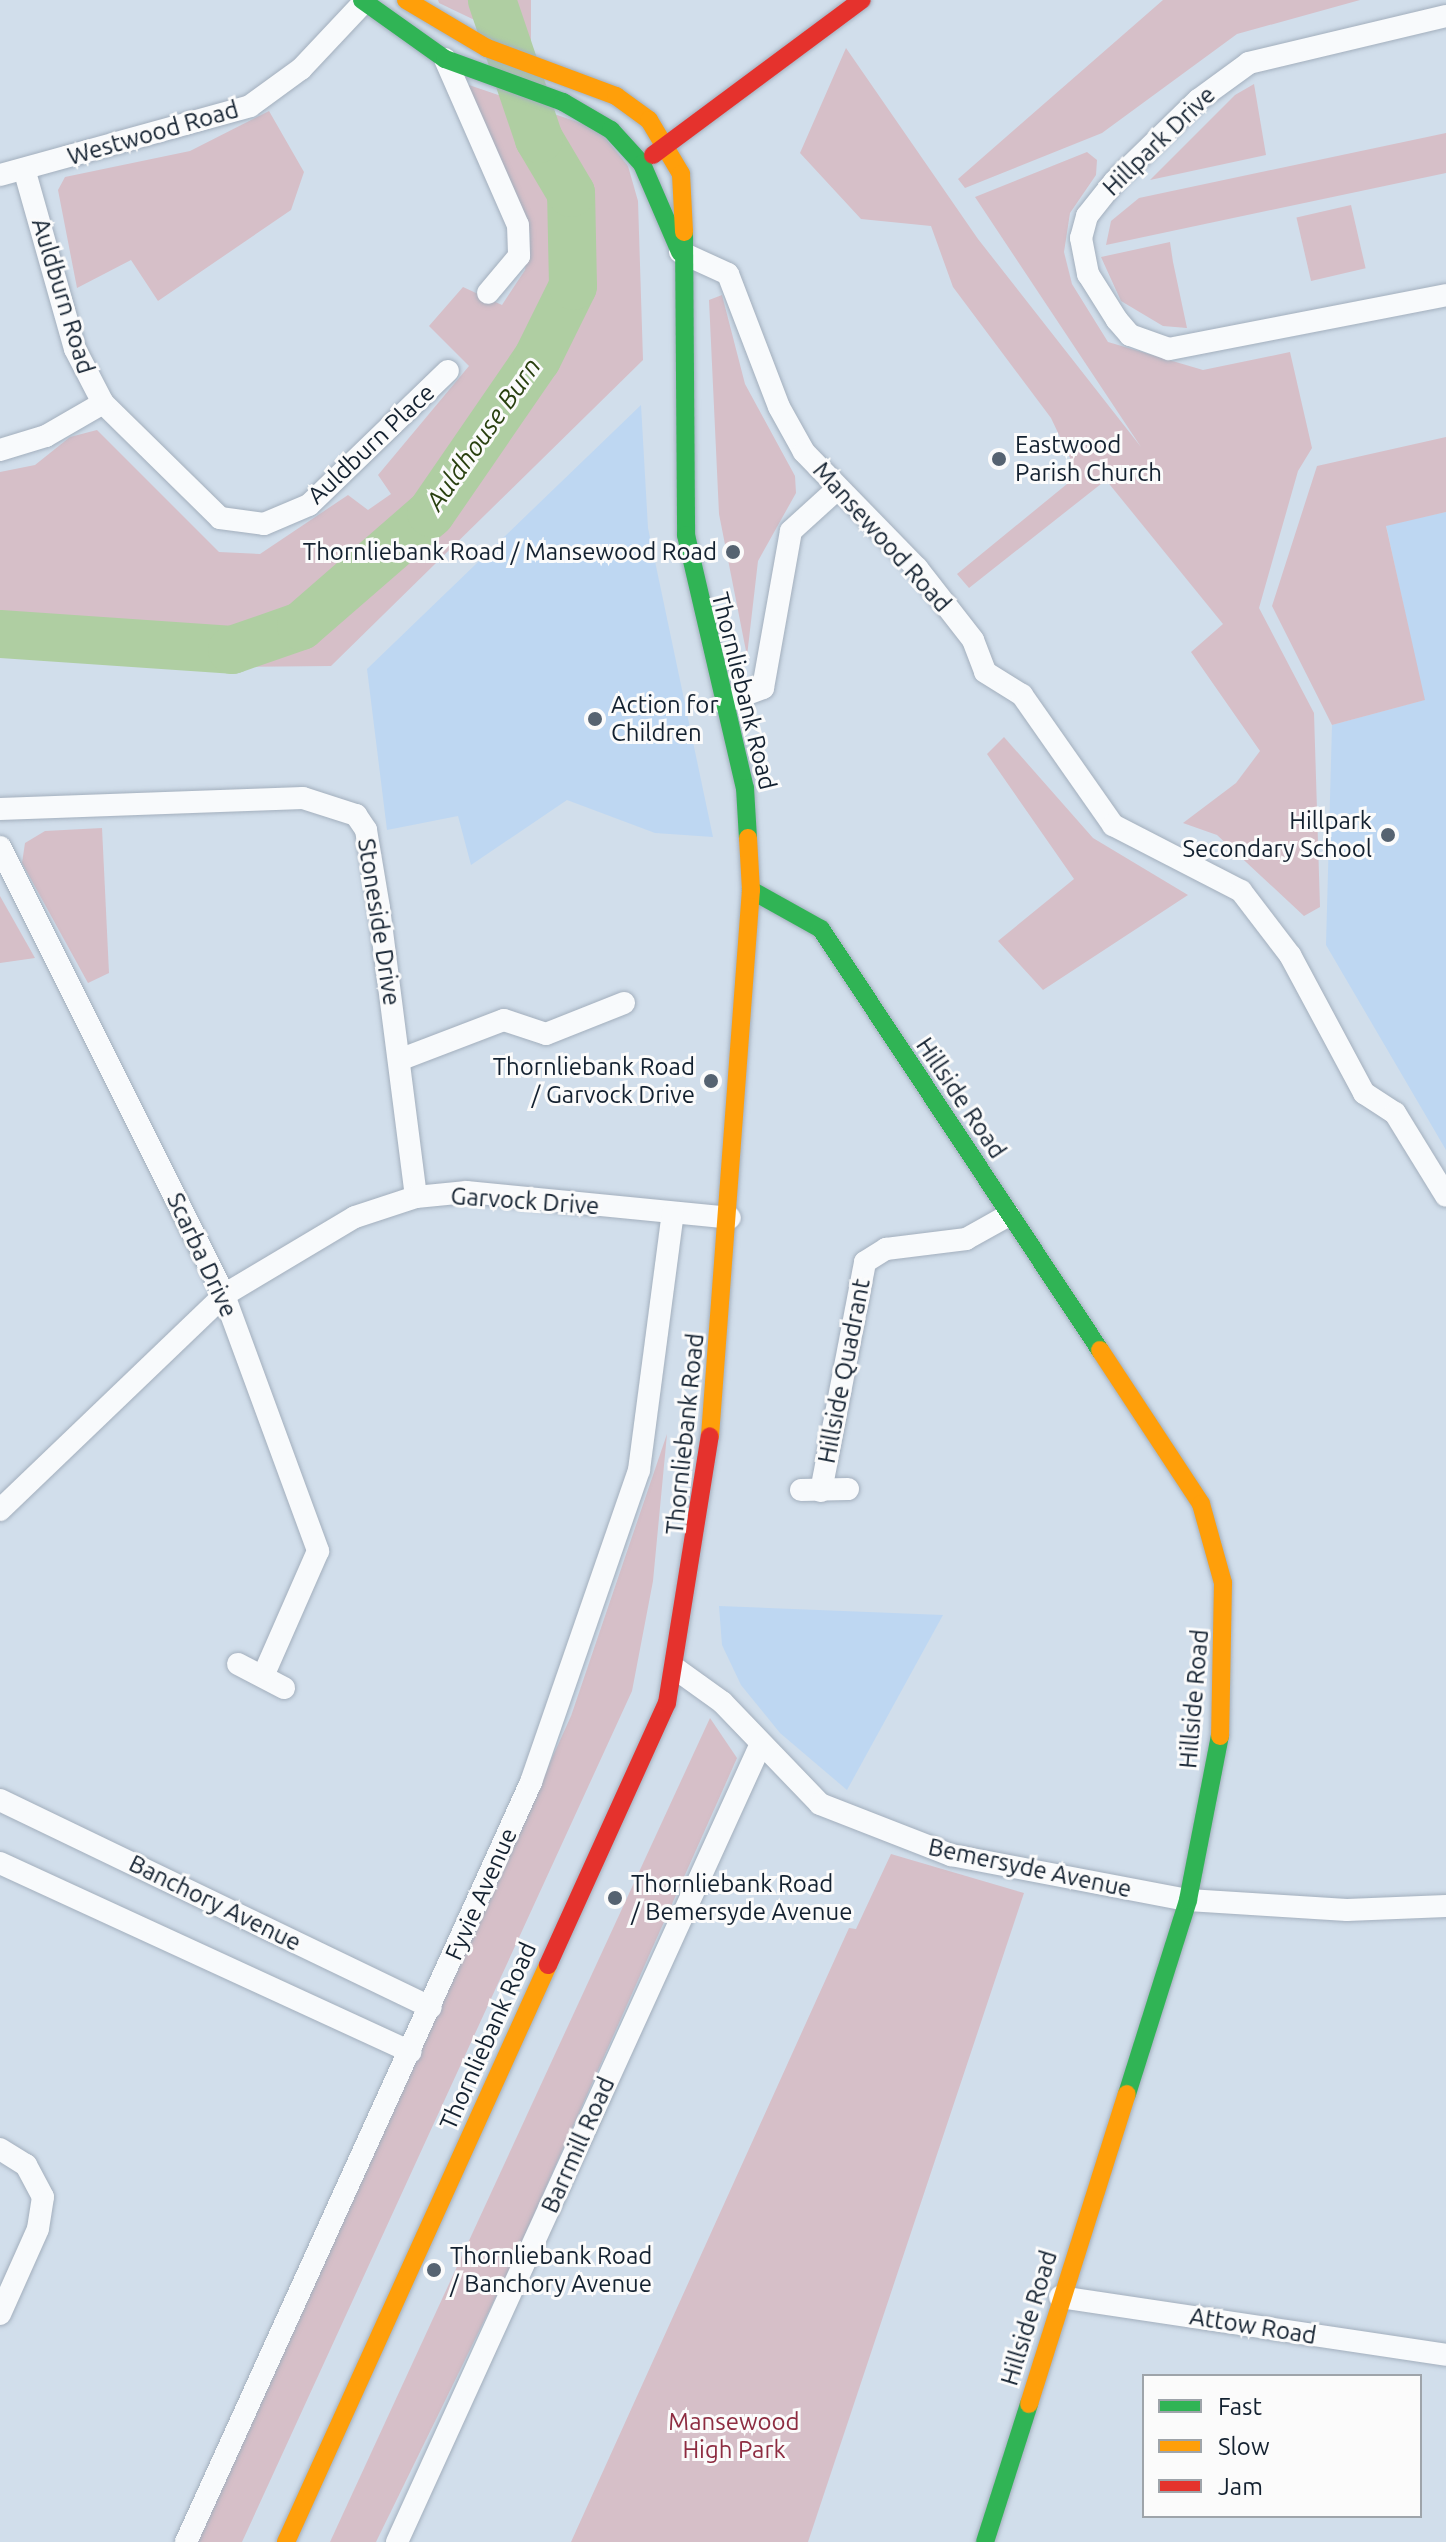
<!DOCTYPE html>
<style>
body{margin:0}
#map{position:relative;width:1446px;height:2542px;overflow:hidden;background:#d1deeb;font-family:Ubuntu,sans-serif}
div>[style]{position:absolute}
.built>*{inset:0;background:#bed7f2}
.green>*{inset:0;background:#d6bfc8;transform-origin:0 0}
.river>*{height:48px;margin:-24px;padding:0 24px;transform-origin:24px;border-radius:24px;background:#afcea2}
.roads{filter:drop-shadow(0 0 2px #a3afbd) drop-shadow(0 0 2px #a3afbd)}
.street>*{height:22px;margin:-11px;padding:0 11px;transform-origin:11px;border-radius:11px;background:#f8fafc}
.fast>*{height:18px;margin:-9px;padding:0 9px;transform-origin:9px;border-radius:9px;background:#30b455}
.slow>*{height:18px;margin:-9px;padding:0 9px;transform-origin:9px;border-radius:9px;background:#ff9f0a}
.jam>*{height:18px;margin:-9px;padding:0 9px;transform-origin:9px;border-radius:9px;background:#e5322d}
.dots>*{width:22px;height:22px;translate:-50% -50%;box-sizing:border-box;border:4px solid #fbfbfb;border-radius:50%}
span{translate:-50% -50%;white-space:nowrap;text-align:center;line-height:1.15;-webkit-text-stroke:6px #fbfbfb;paint-order:stroke}
.street-label{font-size:24px;color:#132130}
.poi-label{font-size:24px;color:#132130}
.left{translate:0 -50%;text-align:left}
.right{translate:-100% -50%;text-align:right}
.park-label{font-size:24px;color:#8d2c41}
.water-label{font-size:26px;color:#29400f;font-style:italic}
.legend{position:absolute;left:1142px;top:2374px;width:280px;height:144px;box-sizing:border-box;background:#fbfbfb;border:2px solid #9ea4aa;margin:0;padding:10px 14px;list-style:none;font-size:24px;color:#132130}
.legend li{display:flex;align-items:center;gap:16px;height:40px}
.legend b{width:40px;border:2px solid #9ea4aa}
</style>
<div id="map">
<div class="built">
<i style="clip-path:polygon(641px 405px,648px 528px,713px 837px,655px 833px,567px 800px,471px 865px,458px 816px,387px 830px,367px 669px)"></i>
<i style="clip-path:polygon(1446px 512px,1446px 1150px,1326px 945px,1332px 725px,1424px 700px,1386px 525px)"></i>
<i style="clip-path:polygon(719px 1606px,943px 1615px,847px 1790px,780px 1733px,741px 1685px,722px 1645px)"></i>
</div>
<div class="green">
<i style="clip-path:polygon(438px 0,531px 0,531px 47px,439px 3px)"></i>
<i style="clip-path:polygon(1163px 0,1360px 0,1237px 34px,1102px 133px,965px 188px,958px 179px)"></i>
<i style="clip-path:polygon(846px 48px,978px 239px,1141px 447px,975px 197px,1087px 152px,1097px 160px,1096px 175px,1070px 213px,1064px 252px,1072px 284px,1108px 342px,1203px 370px,1290px 352px,1312px 448px,1298px 471px,1259px 608px,1314px 713px,1320px 907px,1304px 916px,1217px 835px,1183px 823px,1236px 783px,1260px 751px,1191px 652px,1223px 624px,1106px 480px,969px 588px,957px 574px,1078px 475px,1051px 418px,953px 287px,931px 226px,861px 219px,800px 153px)"></i>
<i style="clip-path:polygon(466px 84px,598px 129px,628px 166px,638px 201px,643px 360px,331px 666px,231px 667px,225px 637px,0 621px,0 472px,35px 465px,70px 437px,97px 430px,219px 552px,260px 554px,348px 495px,368px 510px,391px 494px,378px 475px,469px 366px,429px 326px,463px 287px,502px 305px,525px 270px,530px 234px)"></i>
<i style="clip-path:polygon(1254px 84px,1266px 155px,1150px 180px,1235px 95px)"></i>
<i style="clip-path:polygon(269px 111px,304px 172px,291px 210px,158px 301px,131px 260px,77px 288px,58px 190px,65px 177px,190px 151px)"></i>
<i style="clip-path:polygon(1446px 133px,1446px 173px,1106px 245px,1111px 221px,1139px 198px)"></i>
<i style="left:1351px;top:205px;width:65px;height:56px;rotate:77deg"></i>
<i style="clip-path:polygon(1170px 242px,1173px 262px,1187px 328px,1163px 326px,1121px 301px,1101px 257px)"></i>
<i style="clip-path:polygon(722px 295px,745px 384px,795px 476px,796px 493px,758px 561px,747px 656px,719px 514px,709px 300px)"></i>
<i style="clip-path:polygon(1446px 437px,1446px 512px,1386px 526px,1425px 700px,1332px 725px,1272px 606px,1317px 466px)"></i>
<i style="clip-path:polygon(0 643px,201px 658px,202px 667px,0 656px)"></i>
<i style="clip-path:polygon(1004px 737px,1093px 838px,1188px 895px,1043px 990px,998px 941px,1074px 879px,987px 754px)"></i>
<i style="clip-path:polygon(102px 828px,109px 973px,88px 983px,22px 863px,25px 843px,45px 831px)"></i>
<i style="clip-path:polygon(0 896px,35px 958px,0 963px)"></i>
<i style="clip-path:polygon(667px 1434px,653px 1581px,632px 1691px,242px 2542px,198px 2542px,571px 1716px)"></i>
<i style="clip-path:polygon(710px 1718px,737px 1758px,509px 2270px,376px 2542px,330px 2542px)"></i>
<i style="clip-path:polygon(891px 1854px,1024px 1893px,808px 2542px,571px 2542px,849px 1928px,856px 1929px)"></i>
</div>
<div class="river">
<i style="left:0;top:634px;width:233px;rotate:3.9deg"></i>
<i style="left:232px;top:650px;width:73px;rotate:-19.2deg"></i>
<i style="left:301px;top:626px;width:172px;rotate:-41deg"></i>
<i style="left:431px;top:513px;width:187px;rotate:-55.5deg"></i>
<i style="left:537px;top:359px;width:81px;rotate:-63.7deg"></i>
<i style="left:573px;top:286px;width:93px;rotate:-91.2deg"></i>
<i style="left:571px;top:193px;width:63px;rotate:-120.7deg"></i>
<i style="left:539px;top:139px;width:147px;rotate:-108.7deg"></i>
</div>
<div class="roads">
<div class="street">
<i style="left:1446px;top:16px;width:203px;rotate:166.6deg"></i>
<i style="left:1249px;top:63px;width:63px;rotate:144deg"></i>
<i style="left:1198px;top:100px;width:117px;rotate:135.7deg"></i>
<i style="left:1114px;top:182px;width:43px;rotate:128.5deg"></i>
<i style="left:1087px;top:216px;width:23px;rotate:105deg"></i>
<i style="left:1081px;top:238px;width:37px;rotate:79deg"></i>
<i style="left:1088px;top:274px;width:54px;rotate:57.8deg"></i>
<i style="left:1117px;top:320px;width:20px;rotate:49deg"></i>
<i style="left:1130px;top:335px;width:41px;rotate:19.7deg"></i>
<i style="left:1169px;top:349px;width:282px;rotate:-11deg"></i>
<i style="left:445px;top:59px;width:181px;rotate:66.3deg"></i>
<i style="left:518px;top:225px;width:31px;rotate:88deg"></i>
<i style="left:519px;top:256px;width:48px;rotate:130deg"></i>
<i style="left:0;top:175px;width:259px;rotate:-15.4deg"></i>
<i style="left:250px;top:106px;width:63px;rotate:-36deg"></i>
<i style="left:301px;top:69px;width:92px;rotate:-46.8deg"></i>
<i style="left:680px;top:252px;width:53px;rotate:24.6deg"></i>
<i style="left:728px;top:274px;width:142px;rotate:69deg"></i>
<i style="left:779px;top:407px;width:51px;rotate:60.9deg"></i>
<i style="left:804px;top:452px;width:162px;rotate:45.8deg"></i>
<i style="left:917px;top:568px;width:91px;rotate:52.1deg"></i>
<i style="left:973px;top:640px;width:34px;rotate:69deg"></i>
<i style="left:985px;top:672px;width:44px;rotate:31.9deg"></i>
<i style="left:1022px;top:695px;width:159px;rotate:55deg"></i>
<i style="left:1113px;top:825px;width:144px;rotate:27.3deg"></i>
<i style="left:1241px;top:891px;width:81px;rotate:52.6deg"></i>
<i style="left:1290px;top:955px;width:157px;rotate:61.8deg"></i>
<i style="left:1364px;top:1093px;width:37px;rotate:33deg"></i>
<i style="left:1395px;top:1113px;width:97px;rotate:58.4deg"></i>
<i style="left:103px;top:403px;width:164px;rotate:44.5deg"></i>
<i style="left:220px;top:518px;width:44px;rotate:7.8deg"></i>
<i style="left:264px;top:524px;width:49px;rotate:-22.9deg"></i>
<i style="left:309px;top:505px;width:193px;rotate:-44deg"></i>
<i style="left:0;top:450px;width:48px;rotate:-16.9deg"></i>
<i style="left:46px;top:436px;width:66px;rotate:-30.1deg"></i>
<i style="left:103px;top:403px;width:61px;rotate:-117.4deg"></i>
<i style="left:75px;top:349px;width:187px;rotate:-105.8deg"></i>
<i style="left:723px;top:703px;width:43px;rotate:-20.6deg"></i>
<i style="left:763px;top:688px;width:159px;rotate:-79.9deg"></i>
<i style="left:791px;top:531px;width:61px;rotate:-42.3deg"></i>
<i style="left:0;top:809px;width:303px;rotate:-2.1deg"></i>
<i style="left:303px;top:798px;width:56px;rotate:17.8deg"></i>
<i style="left:356px;top:815px;width:18px;rotate:56deg"></i>
<i style="left:366px;top:830px;width:79px;rotate:80.5deg"></i>
<i style="left:379px;top:908px;width:291px;rotate:82.7deg"></i>
<i style="left:0;top:847px;width:501px;rotate:63.43deg"></i>
<i style="left:224px;top:1295px;width:273px;rotate:69.8deg"></i>
<i style="left:318px;top:1551px;width:137px;rotate:113.7deg"></i>
<i style="left:399px;top:1060px;width:112px;rotate:-20.9deg"></i>
<i style="left:504px;top:1020px;width:44px;rotate:18.4deg"></i>
<i style="left:546px;top:1034px;width:84px;rotate:-21.7deg"></i>
<i style="left:801px;top:1490px;width:47px;rotate:-1.2deg"></i>
<i style="left:821px;top:1491px;width:233px;rotate:-79.1deg"></i>
<i style="left:865px;top:1262px;width:25px;rotate:-32deg"></i>
<i style="left:886px;top:1249px;width:81px;rotate:-7.1deg"></i>
<i style="left:966px;top:1239px;width:49px;rotate:-29.2deg"></i>
<i style="left:0;top:1510px;width:310px;rotate:-43.8deg"></i>
<i style="left:224px;top:1295px;width:152px;rotate:-30.8deg"></i>
<i style="left:355px;top:1217px;width:64px;rotate:-18.2deg"></i>
<i style="left:416px;top:1197px;width:51px;rotate:-5.6deg"></i>
<i style="left:467px;top:1192px;width:264px;rotate:5.6deg"></i>
<i style="left:238px;top:1664px;width:52px;rotate:27.6deg"></i>
<i style="left:676px;top:1669px;width:57px;rotate:35.7deg"></i>
<i style="left:722px;top:1702px;width:141px;rotate:46.1deg"></i>
<i style="left:820px;top:1804px;width:141px;rotate:21.3deg"></i>
<i style="left:951px;top:1855px;width:241px;rotate:10.8deg"></i>
<i style="left:1188px;top:1900px;width:159px;rotate:3.6deg"></i>
<i style="left:1347px;top:1910px;width:99px;rotate:-2.3deg"></i>
<i style="left:0;top:1800px;width:478px;rotate:25.7deg"></i>
<i style="left:0;top:1863px;width:452px;rotate:24.7deg"></i>
<i style="left:0;top:2149px;width:31px;rotate:32deg"></i>
<i style="left:26px;top:2165px;width:36px;rotate:62deg"></i>
<i style="left:43px;top:2197px;width:32px;rotate:99deg"></i>
<i style="left:38px;top:2229px;width:93px;rotate:114.1deg"></i>
<i style="left:1060px;top:2297px;width:390px;rotate:8.5deg"></i>
<i style="left:186px;top:2542px;width:835px;rotate:-65.58deg"></i>
<i style="left:531px;top:1782px;width:330px;rotate:-70.9deg"></i>
<i style="left:639px;top:1470px;width:259px;rotate:-82.5deg"></i>
<i style="left:397px;top:2542px;width:873px;rotate:-65.49deg"></i>
</div>
<div class="fast">
<i style="left:362px;top:0;width:102px;rotate:35.4deg"></i>
<i style="left:445px;top:59px;width:126px;rotate:20deg"></i>
<i style="left:563px;top:102px;width:56px;rotate:30.3deg"></i>
<i style="left:611px;top:130px;width:46px;rotate:47.6deg"></i>
<i style="left:642px;top:164px;width:96px;rotate:66.6deg"></i>
<i style="left:684px;top:232px;width:303px;rotate:89.6deg"></i>
<i style="left:686px;top:535px;width:260px;rotate:76.9deg"></i>
<i style="left:745px;top:788px;width:50px;rotate:86.6deg"></i>
<i style="left:751px;top:890px;width:80px;rotate:29.1deg"></i>
<i style="left:821px;top:929px;width:505px;rotate:56.47deg"></i>
<i style="left:1127px;top:2094px;width:203px;rotate:-72.5deg"></i>
<i style="left:1188px;top:1900px;width:167px;rotate:-79deg"></i>
<i style="left:985px;top:2542px;width:145px;rotate:-72.3deg"></i>
</div>
<div class="slow">
<i style="left:406px;top:0;width:94px;rotate:30.7deg"></i>
<i style="left:487px;top:48px;width:138px;rotate:20.4deg"></i>
<i style="left:616px;top:96px;width:41px;rotate:36deg"></i>
<i style="left:649px;top:120px;width:63px;rotate:59.3deg"></i>
<i style="left:681px;top:174px;width:58px;rotate:87deg"></i>
<i style="left:1100px;top:1350px;width:184px;rotate:56.7deg"></i>
<i style="left:1201px;top:1504px;width:82px;rotate:74.4deg"></i>
<i style="left:1223px;top:1583px;width:153px;rotate:91.1deg"></i>
<i style="left:710px;top:1436px;width:548px;rotate:-85.71deg"></i>
<i style="left:751px;top:890px;width:52px;rotate:-93.3deg"></i>
<i style="left:1029px;top:2404px;width:325px;rotate:-72.5deg"></i>
<i style="left:286px;top:2542px;width:634px;rotate:-65.58deg"></i>
</div>
<div class="jam">
<i style="left:653px;top:155px;width:260px;rotate:-36.6deg"></i>
<i style="left:548px;top:1965px;width:288px;rotate:-65.6deg"></i>
<i style="left:667px;top:1703px;width:270px;rotate:-80.9deg"></i>
</div>
</div>
<div class="dots">
<i style="left:999px;top:459px;background:#566371"></i>
<i style="left:733px;top:552px;background:#566371"></i>
<i style="left:595px;top:719px;background:#566371"></i>
<i style="left:1388px;top:835px;background:#566371"></i>
<i style="left:711px;top:1081px;background:#566371"></i>
<i style="left:615px;top:1898px;background:#566371"></i>
<i style="left:434px;top:2270px;background:#566371"></i>
</div>
<div class="street-label">
<span style="left:153px;top:133px;rotate:-16deg">Westwood Road</span>
<span style="left:1159px;top:141px;rotate:-44deg">Hillpark Drive</span>
<span style="left:63px;top:296px;rotate:73deg">Auldburn Road</span>
<span style="left:371px;top:444px;rotate:-43deg">Auldburn Place</span>
<span style="left:882px;top:537px;rotate:48deg">Mansewood Road</span>
<span style="left:744px;top:691px;rotate:76deg">Thornliebank Road</span>
<span style="left:379px;top:922px;rotate:81deg">Stoneside Drive</span>
<span style="left:961px;top:1098px;rotate:56deg">Hillside Road</span>
<span style="left:525px;top:1201px;rotate:4deg">Garvock Drive</span>
<span style="left:202px;top:1255px;rotate:65deg">Scarba Drive</span>
<span style="left:844px;top:1371px;rotate:-79deg">Hillside Quadrant</span>
<span style="left:685px;top:1434px;rotate:-84deg">Thornliebank Road</span>
<span style="left:1194px;top:1699px;rotate:-85deg">Hillside Road</span>
<span style="left:1030px;top:1868px;rotate:12deg">Bemersyde Avenue</span>
<span style="left:481px;top:1894px;rotate:-66deg">Fyvie Avenue</span>
<span style="left:215px;top:1903px;rotate:26deg">Banchory Avenue</span>
<span style="left:488px;top:2036px;rotate:-66deg">Thornliebank Road</span>
<span style="left:578px;top:2145px;rotate:-66deg">Barrmill Road</span>
<span style="left:1029px;top:2318px;rotate:-73deg">Hillside Road</span>
<span style="left:1253px;top:2326px;rotate:9deg">Attow Road</span>
</div>
<div class="poi-label">
<span class="left" style="left:1015px;top:459px">Eastwood<br>Parish Church</span>
<span class="right" style="left:717px;top:552px">Thornliebank Road / Mansewood Road</span>
<span class="left" style="left:611px;top:719px">Action for<br>Children</span>
<span class="right" style="left:1372px;top:835px">Hillpark<br>Secondary School</span>
<span class="right" style="left:695px;top:1081px">Thornliebank Road<br>/ Garvock Drive</span>
<span class="left" style="left:631px;top:1898px">Thornliebank Road<br>/ Bemersyde Avenue</span>
<span class="left" style="left:450px;top:2270px">Thornliebank Road<br>/ Banchory Avenue</span>
</div>
<div class="park-label">
<span style="left:734px;top:2436px">Mansewood<br>High Park</span>
</div>
<div class="water-label">
<span style="left:483px;top:434px;rotate:-55deg">Auldhouse Burn</span>
</div>
<ul class="legend">
<li><b style="height:10px;background:#30b455"></b>Fast</li>
<li><b style="height:10px;background:#ff9f0a"></b>Slow</li>
<li><b style="height:10px;background:#e5322d"></b>Jam</li>
</ul>
</div>
